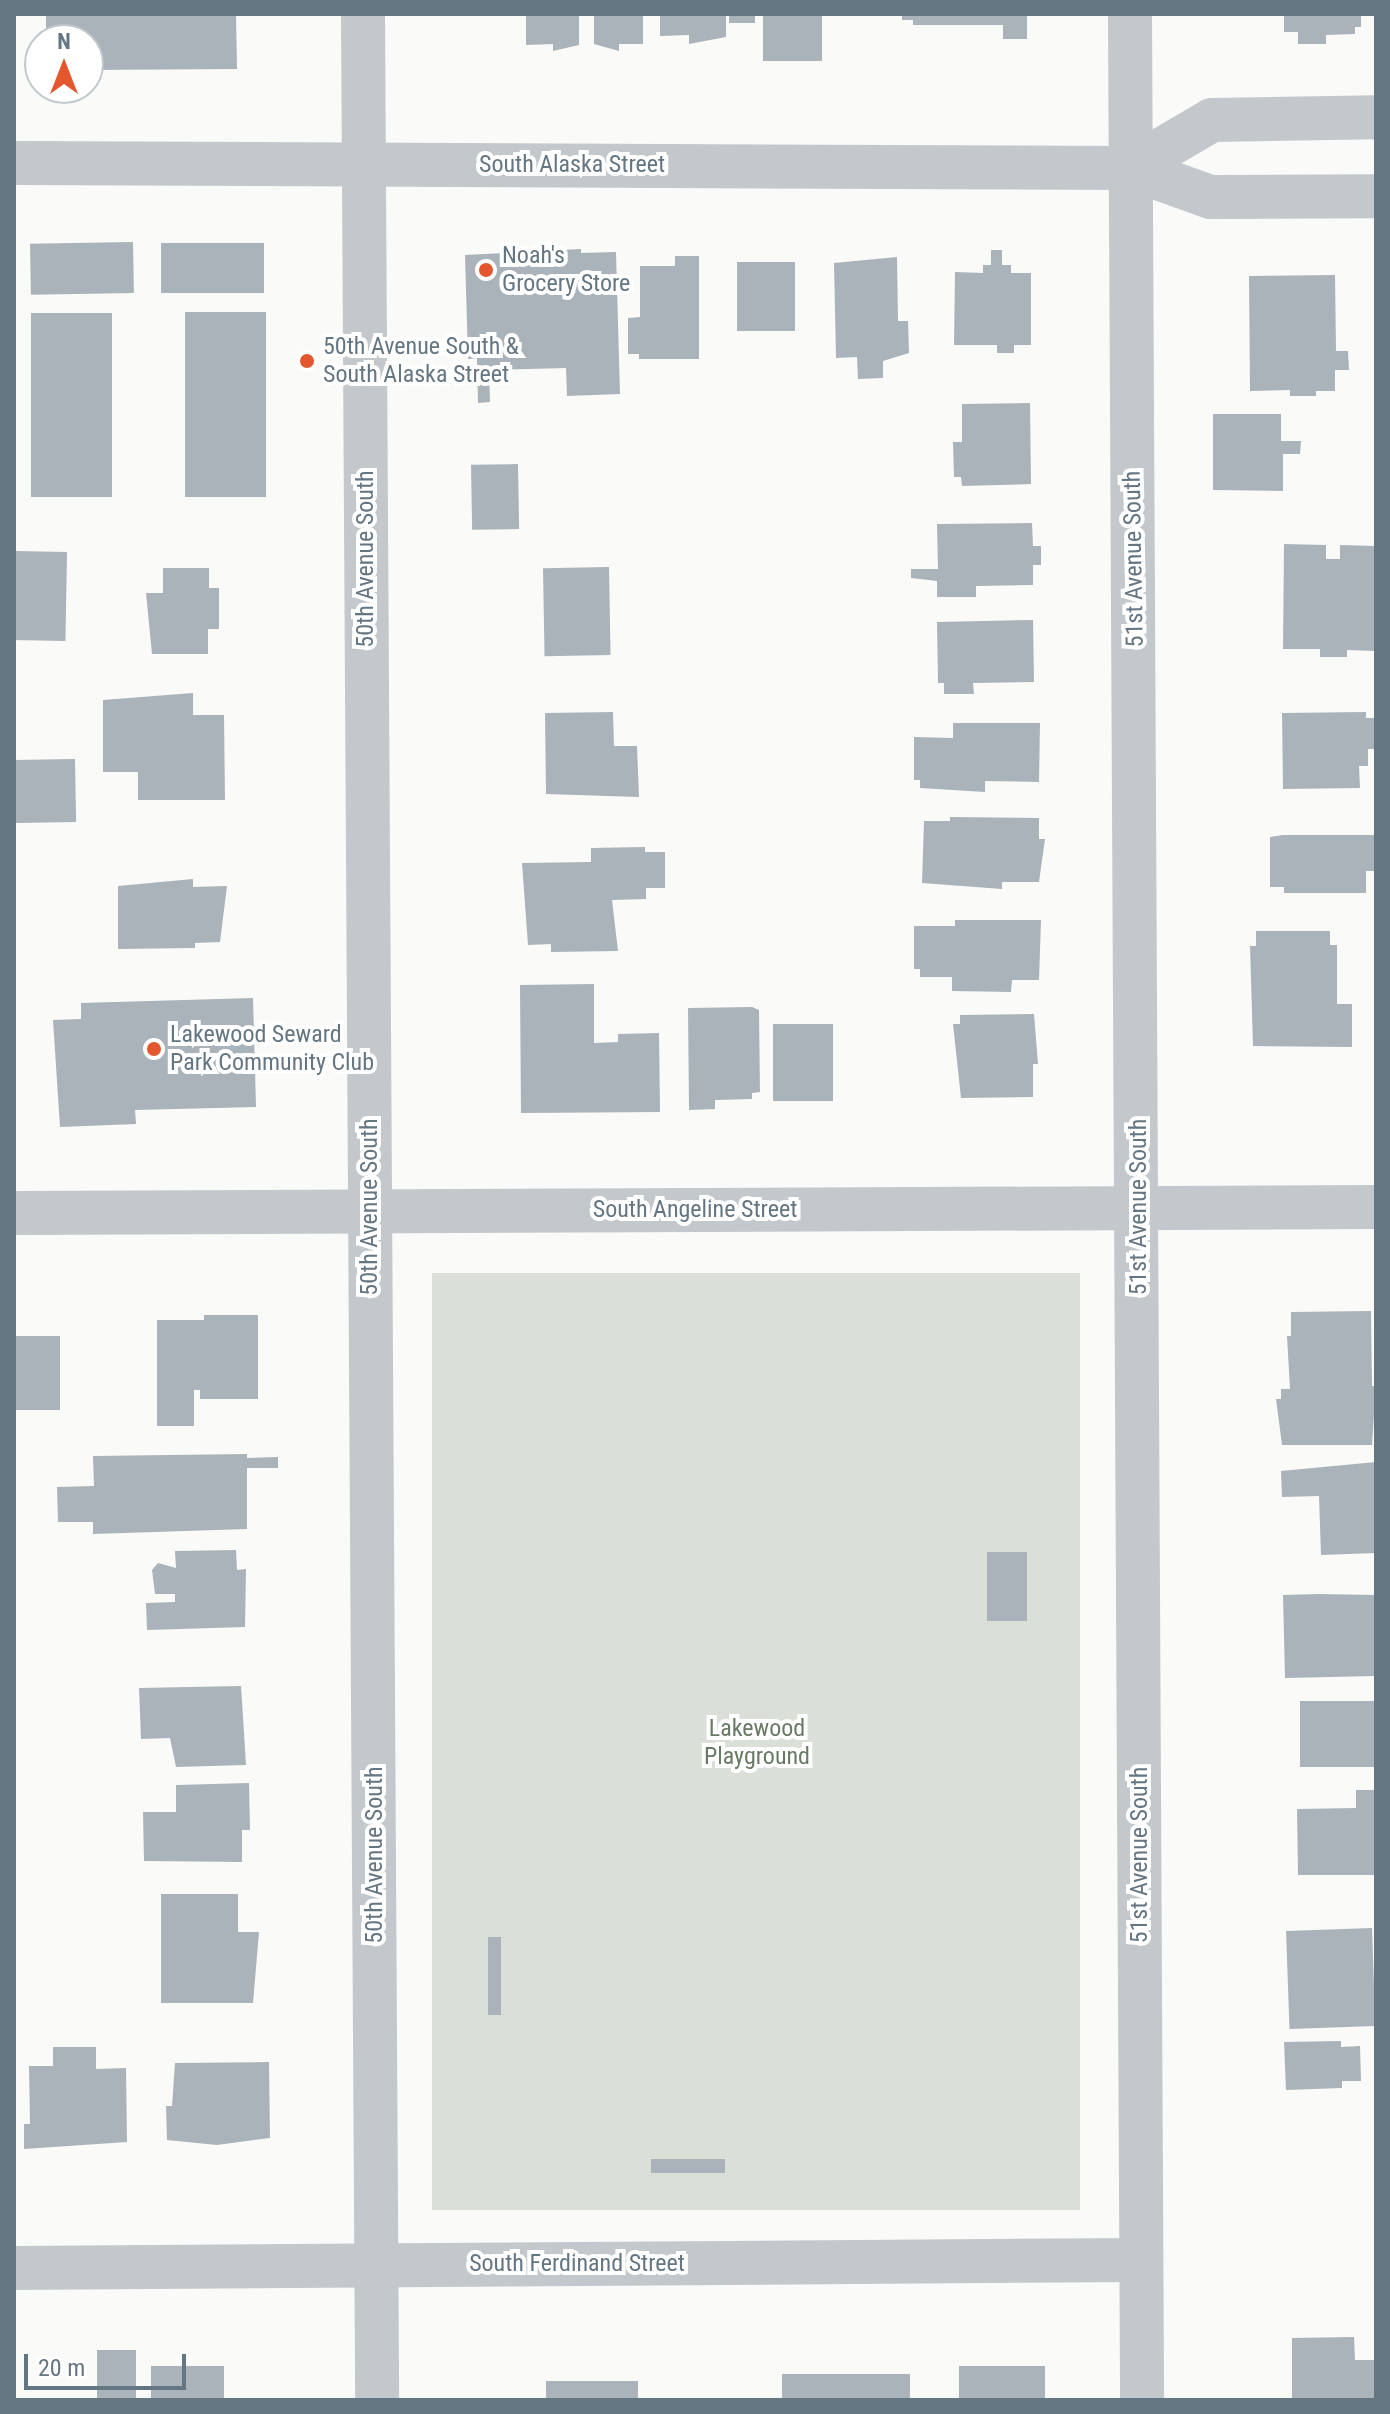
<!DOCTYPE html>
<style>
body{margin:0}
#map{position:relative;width:1390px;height:2414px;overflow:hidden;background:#fafaf8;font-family:"Roboto Condensed",sans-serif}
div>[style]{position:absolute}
.green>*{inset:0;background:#dadfd7;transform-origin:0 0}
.building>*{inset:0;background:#aab3b9;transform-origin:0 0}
.minor>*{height:44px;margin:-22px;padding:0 22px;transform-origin:22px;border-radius:22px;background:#c3c8cc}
.dots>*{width:22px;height:22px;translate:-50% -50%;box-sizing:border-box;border:4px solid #fff;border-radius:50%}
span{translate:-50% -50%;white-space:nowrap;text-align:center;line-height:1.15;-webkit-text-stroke:8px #fff;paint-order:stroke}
.street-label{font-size:24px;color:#657683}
.poi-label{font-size:24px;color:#657683}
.left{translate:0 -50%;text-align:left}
.park-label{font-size:24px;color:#687a64}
.frame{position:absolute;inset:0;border:16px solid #657683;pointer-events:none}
.north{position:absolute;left:24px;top:24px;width:80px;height:80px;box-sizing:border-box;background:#fff;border:2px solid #c1c8cd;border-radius:50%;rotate:0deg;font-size:22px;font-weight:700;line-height:32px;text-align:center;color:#657683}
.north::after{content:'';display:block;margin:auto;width:28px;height:36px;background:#e4572e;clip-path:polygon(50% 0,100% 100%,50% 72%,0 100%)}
.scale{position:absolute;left:24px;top:2354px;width:162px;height:36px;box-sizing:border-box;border:4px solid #657683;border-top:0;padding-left:10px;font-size:24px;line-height:28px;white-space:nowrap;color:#657683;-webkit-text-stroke:6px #fff;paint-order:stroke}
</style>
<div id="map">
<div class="green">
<i style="left:1080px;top:1273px;width:937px;height:648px;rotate:90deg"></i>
</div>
<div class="building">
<i style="clip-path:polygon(46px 14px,236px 14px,237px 69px,88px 70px,88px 40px,46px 40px)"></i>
<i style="clip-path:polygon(526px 14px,579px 14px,579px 45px,553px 51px,553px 44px,526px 45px)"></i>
<i style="clip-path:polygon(594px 14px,643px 14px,643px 44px,619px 44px,619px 51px,594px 44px)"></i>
<i style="clip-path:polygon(660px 14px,726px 14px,726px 37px,689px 44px,689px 35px,660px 36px)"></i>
<i style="left:729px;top:14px;width:26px;height:9px"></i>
<i style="left:763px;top:14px;width:59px;height:47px"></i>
<i style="clip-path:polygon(902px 14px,1027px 14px,1027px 39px,1003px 39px,1003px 25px,913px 25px,913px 20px,902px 20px)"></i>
<i style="clip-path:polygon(1284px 14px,1361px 14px,1361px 27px,1355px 27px,1355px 34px,1326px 35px,1326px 44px,1298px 44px,1298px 32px,1284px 32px)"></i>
<i style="left:133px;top:242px;width:51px;height:103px;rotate:89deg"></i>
<i style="left:161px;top:243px;width:103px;height:50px"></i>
<i style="clip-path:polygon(581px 249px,581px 253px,616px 252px,620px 394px,567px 396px,566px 368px,489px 370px,490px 402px,478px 403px,477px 358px,468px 359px,465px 255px)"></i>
<i style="clip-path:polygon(991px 250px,1002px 250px,1002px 265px,1011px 265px,1011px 273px,1031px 273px,1031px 345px,1014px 345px,1014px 353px,997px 353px,997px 345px,954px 345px,955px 272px,983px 273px,983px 265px,991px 265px)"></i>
<i style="clip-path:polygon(675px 256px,699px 256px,699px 359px,639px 359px,639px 354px,628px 354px,628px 318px,640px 317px,640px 266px,675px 266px)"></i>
<i style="clip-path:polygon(897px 257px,898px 321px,908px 321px,909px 353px,883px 361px,883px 378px,858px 379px,857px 357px,836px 358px,834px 263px)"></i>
<i style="left:737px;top:262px;width:58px;height:69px"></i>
<i style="clip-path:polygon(1335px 275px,1336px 351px,1348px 351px,1349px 370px,1335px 370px,1335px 391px,1316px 391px,1316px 396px,1290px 396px,1290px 390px,1250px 391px,1249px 276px)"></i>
<i style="left:185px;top:312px;width:81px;height:185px"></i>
<i style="left:31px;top:313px;width:81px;height:184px"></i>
<i style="clip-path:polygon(1030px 403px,1031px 484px,962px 486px,961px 477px,954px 477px,953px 442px,962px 442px,962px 404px)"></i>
<i style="clip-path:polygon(1213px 414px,1281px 414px,1281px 441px,1301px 441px,1300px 454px,1283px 454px,1283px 491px,1213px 490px)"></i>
<i style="left:518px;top:464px;width:65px;height:47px;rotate:89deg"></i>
<i style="clip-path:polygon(1032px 523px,1033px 546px,1041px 546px,1041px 565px,1033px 565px,1033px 585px,976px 586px,976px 597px,937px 597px,937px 581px,911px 578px,911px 569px,938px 569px,937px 524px)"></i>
<i style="clip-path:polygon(1284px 544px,1326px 545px,1326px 559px,1340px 559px,1340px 545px,1376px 546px,1376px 651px,1347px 650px,1347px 657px,1320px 657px,1320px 649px,1283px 649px)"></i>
<i style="left:14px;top:551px;width:53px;height:89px;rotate:1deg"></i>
<i style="left:609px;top:567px;width:88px;height:66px;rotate:89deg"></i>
<i style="clip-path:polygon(163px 568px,209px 568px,209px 588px,219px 588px,219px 629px,208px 629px,208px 654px,152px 654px,146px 593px,163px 593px)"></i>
<i style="clip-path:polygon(1033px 620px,1034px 682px,973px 683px,974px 694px,944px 694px,944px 683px,938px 683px,937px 622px)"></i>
<i style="clip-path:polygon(193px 693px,193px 715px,224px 715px,225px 800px,138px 800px,138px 772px,103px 772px,103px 700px)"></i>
<i style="clip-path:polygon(613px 712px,614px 746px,637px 746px,639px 797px,546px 794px,545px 713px)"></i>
<i style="clip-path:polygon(1366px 712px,1366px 718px,1376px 718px,1376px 749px,1368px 749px,1368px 766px,1359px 766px,1360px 788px,1283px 789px,1282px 713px)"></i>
<i style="clip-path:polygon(953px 723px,1040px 723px,1039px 782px,985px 781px,985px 792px,920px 788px,920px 780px,914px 780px,914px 737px,953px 738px)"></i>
<i style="left:75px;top:759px;width:63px;height:61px;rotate:89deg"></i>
<i style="clip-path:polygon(950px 817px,1039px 818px,1039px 839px,1045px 839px,1039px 882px,1002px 882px,1002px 889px,922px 883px,924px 821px,950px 821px)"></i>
<i style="clip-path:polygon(1283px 835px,1376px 835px,1376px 871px,1366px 871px,1366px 893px,1284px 893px,1284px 887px,1270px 887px,1270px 837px)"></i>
<i style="clip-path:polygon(645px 847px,645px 852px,665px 852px,665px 888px,646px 888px,646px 899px,612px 900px,618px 951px,551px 952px,551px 944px,528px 945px,522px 863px,591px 862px,591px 848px)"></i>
<i style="clip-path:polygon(193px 879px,193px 887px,227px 886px,220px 942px,195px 943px,195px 948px,118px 949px,118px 886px)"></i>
<i style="clip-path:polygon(955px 920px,1041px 920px,1039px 980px,1012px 980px,1011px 992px,952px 991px,952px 977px,920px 977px,920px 969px,914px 969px,914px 926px,955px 926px)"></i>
<i style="clip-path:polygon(1256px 931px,1330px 931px,1330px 945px,1337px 945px,1337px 1004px,1352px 1004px,1352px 1047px,1253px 1046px,1250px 946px,1256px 946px)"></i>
<i style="clip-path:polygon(594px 984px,594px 1043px,618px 1042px,618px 1034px,659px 1033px,660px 1112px,521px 1113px,520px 985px)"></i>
<i style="clip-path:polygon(253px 998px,256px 1107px,135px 1110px,136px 1124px,60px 1127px,53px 1020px,81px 1019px,81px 1003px)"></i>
<i style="clip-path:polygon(752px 1007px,759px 1010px,760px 1092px,752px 1093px,752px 1099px,715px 1100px,715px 1109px,689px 1110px,688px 1008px)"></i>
<i style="clip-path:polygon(1034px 1014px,1038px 1064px,1033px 1064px,1033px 1097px,961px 1098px,953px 1024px,960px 1024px,960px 1015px)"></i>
<i style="left:833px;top:1024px;width:77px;height:60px;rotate:90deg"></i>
<i style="clip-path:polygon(1371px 1311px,1372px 1386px,1376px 1386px,1372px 1445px,1282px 1445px,1276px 1399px,1281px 1399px,1281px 1389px,1290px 1389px,1287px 1336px,1291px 1336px,1291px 1312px)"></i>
<i style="clip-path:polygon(204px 1315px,258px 1315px,258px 1399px,200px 1399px,200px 1390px,194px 1390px,194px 1426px,157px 1426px,157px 1320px,204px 1320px)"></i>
<i style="left:14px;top:1336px;width:46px;height:74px"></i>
<i style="clip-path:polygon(247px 1454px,247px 1458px,278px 1457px,278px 1468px,247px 1468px,247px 1529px,93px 1534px,93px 1522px,58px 1522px,57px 1487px,94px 1486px,93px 1456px)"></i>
<i style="clip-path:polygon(1376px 1462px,1376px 1553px,1321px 1555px,1319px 1496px,1282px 1497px,1281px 1471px)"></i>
<i style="clip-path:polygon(236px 1550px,237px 1570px,246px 1569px,245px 1627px,147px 1630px,146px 1603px,175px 1602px,175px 1594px,155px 1594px,152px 1570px,158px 1563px,176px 1568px,175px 1551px)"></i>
<i style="left:987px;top:1552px;width:40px;height:69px"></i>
<i style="clip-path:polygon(1319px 1594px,1376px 1595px,1376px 1676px,1285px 1678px,1283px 1595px)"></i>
<i style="clip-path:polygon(241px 1686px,246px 1765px,176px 1767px,170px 1738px,141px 1739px,139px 1688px)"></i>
<i style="left:1376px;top:1701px;width:66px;height:76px;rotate:90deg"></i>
<i style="clip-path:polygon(249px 1783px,250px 1830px,242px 1830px,242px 1862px,144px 1861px,143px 1812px,176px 1812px,176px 1785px)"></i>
<i style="clip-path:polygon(1356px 1790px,1376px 1790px,1376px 1875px,1298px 1875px,1297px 1809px,1356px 1808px)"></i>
<i style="clip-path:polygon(161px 1894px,238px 1894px,238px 1932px,259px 1932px,253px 2003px,161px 2003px)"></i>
<i style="left:1372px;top:1928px;width:98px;height:86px;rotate:88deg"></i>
<i style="left:488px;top:1937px;width:13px;height:78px"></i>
<i style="clip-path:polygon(1341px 2041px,1341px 2047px,1360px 2046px,1361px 2081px,1342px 2081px,1342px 2088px,1286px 2090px,1284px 2042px)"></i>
<i style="clip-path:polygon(53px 2047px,96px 2047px,96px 2069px,126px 2068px,127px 2142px,24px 2149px,24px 2124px,30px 2124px,29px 2066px,53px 2066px)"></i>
<i style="clip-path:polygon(269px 2062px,270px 2138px,217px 2145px,167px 2140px,166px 2106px,172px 2106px,175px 2063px)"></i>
<i style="left:651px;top:2159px;width:74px;height:14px"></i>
<i style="clip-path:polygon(1354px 2337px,1355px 2360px,1376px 2360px,1376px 2400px,1292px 2400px,1292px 2338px)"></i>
<i style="left:97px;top:2350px;width:39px;height:50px"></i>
<i style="left:151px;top:2366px;width:73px;height:34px"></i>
<i style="left:959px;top:2366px;width:86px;height:34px"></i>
<i style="left:782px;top:2374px;width:128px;height:26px"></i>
<i style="left:546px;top:2381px;width:92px;height:19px"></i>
</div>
<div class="minor">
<i style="left:363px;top:14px;width:2386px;rotate:89.66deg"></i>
<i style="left:1130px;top:14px;width:2386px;rotate:89.71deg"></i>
<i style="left:14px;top:163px;width:1116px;rotate:0.26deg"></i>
<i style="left:1130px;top:168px;width:95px;rotate:-30.3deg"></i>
<i style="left:1212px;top:120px;width:164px;rotate:-1deg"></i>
<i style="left:1130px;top:168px;width:85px;rotate:19.9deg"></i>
<i style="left:1210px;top:197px;width:166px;rotate:-0.3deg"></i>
<i style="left:14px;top:1213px;width:1362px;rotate:-0.25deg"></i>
<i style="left:14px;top:2268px;width:1127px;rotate:-0.41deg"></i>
</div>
<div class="dots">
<i style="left:486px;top:270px;background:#e4572e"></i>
<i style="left:307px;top:361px;background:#e4572e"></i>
<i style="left:154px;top:1049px;background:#e4572e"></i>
</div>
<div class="street-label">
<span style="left:572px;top:165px">South Alaska Street</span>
<span style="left:366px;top:559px;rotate:-90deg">50th Avenue South</span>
<span style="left:1134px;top:559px;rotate:-91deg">51st Avenue South</span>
<span style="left:370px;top:1207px;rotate:-90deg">50th Avenue South</span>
<span style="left:1139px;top:1207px;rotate:-90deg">51st Avenue South</span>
<span style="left:695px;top:1210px">South Angeline Street</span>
<span style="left:375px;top:1855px;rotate:-90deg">50th Avenue South</span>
<span style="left:1140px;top:1855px;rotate:-90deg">51st Avenue South</span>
<span style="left:577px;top:2264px">South Ferdinand Street</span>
</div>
<div class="poi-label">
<span class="left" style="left:502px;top:270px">Noah's<br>Grocery Store</span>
<span class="left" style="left:323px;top:361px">50th Avenue South &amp;<br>South Alaska Street</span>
<span class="left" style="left:170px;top:1049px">Lakewood Seward<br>Park Community Club</span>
</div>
<div class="park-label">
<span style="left:757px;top:1743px">Lakewood<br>Playground</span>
</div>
<div class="frame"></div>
<div class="north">N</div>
<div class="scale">20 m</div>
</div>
